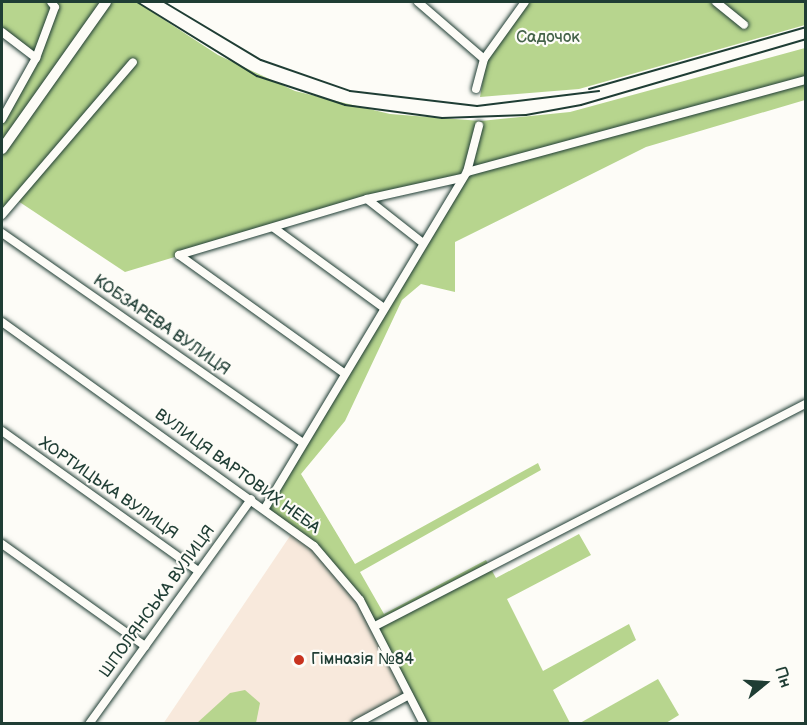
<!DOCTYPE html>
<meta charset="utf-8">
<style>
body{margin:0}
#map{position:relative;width:807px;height:725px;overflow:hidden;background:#fdfcf7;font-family:"Balsamiq Sans",sans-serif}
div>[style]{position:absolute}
.built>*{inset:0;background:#f8e9dc}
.green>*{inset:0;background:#b7d58e}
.roads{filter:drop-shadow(0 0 2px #1f3d34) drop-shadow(0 0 2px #1f3d34)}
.minor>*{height:8px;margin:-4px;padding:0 4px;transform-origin:4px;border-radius:4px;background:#fdfcf7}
.tertiary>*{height:10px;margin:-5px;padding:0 5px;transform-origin:5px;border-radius:5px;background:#fdfcf7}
.rail>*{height:2px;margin:-1px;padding:0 1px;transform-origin:1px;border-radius:1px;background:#1f3d34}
.dots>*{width:16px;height:16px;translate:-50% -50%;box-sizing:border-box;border:3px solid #fdfcf7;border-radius:50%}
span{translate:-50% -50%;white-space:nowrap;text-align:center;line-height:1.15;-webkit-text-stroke:4.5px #fdfcf7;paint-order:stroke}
.park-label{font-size:16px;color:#45634a}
.street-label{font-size:16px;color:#1f3d34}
.poi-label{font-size:16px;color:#1f3d34}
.left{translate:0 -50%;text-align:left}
.frame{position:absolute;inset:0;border:3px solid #1f3d34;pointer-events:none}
.north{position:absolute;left:735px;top:653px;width:60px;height:60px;-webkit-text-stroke:4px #fdfcf7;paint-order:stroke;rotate:72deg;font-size:16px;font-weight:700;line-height:24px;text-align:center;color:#1f3d34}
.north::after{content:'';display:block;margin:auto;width:21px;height:27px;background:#1f3d34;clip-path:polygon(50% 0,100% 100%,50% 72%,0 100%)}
</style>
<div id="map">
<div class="built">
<i style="clip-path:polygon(294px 530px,347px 582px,409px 695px,356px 723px,163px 724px)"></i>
</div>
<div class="green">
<i style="clip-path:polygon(2px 2px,137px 2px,218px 55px,295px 91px,390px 114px,481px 121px,570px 112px,805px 48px,805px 100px,646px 147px,455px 242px,455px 292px,421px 284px,402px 300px,345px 421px,301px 474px,355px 564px,538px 463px,541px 470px,360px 572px,384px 614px,486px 560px,496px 578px,579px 534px,591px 555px,507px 599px,543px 671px,629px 624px,636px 640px,553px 690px,570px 723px,424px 723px,375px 626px,336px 568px,265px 508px,460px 179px,367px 199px,125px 272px,18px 201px,2px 216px,2px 119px,35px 58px,2px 32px)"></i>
<i style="clip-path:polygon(528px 2px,805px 2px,805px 25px,579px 89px,480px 97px,487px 58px)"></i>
<i style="clip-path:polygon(658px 679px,679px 715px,666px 723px,580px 723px)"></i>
<i style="clip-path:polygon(245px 690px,260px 703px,256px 723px,197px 723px,230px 693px)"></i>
</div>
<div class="roads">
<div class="minor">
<i style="left:418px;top:2px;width:87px;rotate:40.8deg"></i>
<i style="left:716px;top:2px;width:36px;rotate:39deg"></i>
<i style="left:2px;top:32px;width:43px;rotate:37.4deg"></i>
<i style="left:476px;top:89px;width:31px;rotate:-75deg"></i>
<i style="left:484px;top:59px;width:70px;rotate:-54.3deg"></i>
<i style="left:2px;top:119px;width:70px;rotate:-60.9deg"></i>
<i style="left:36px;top:58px;width:54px;rotate:-69.6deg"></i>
<i style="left:55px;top:7px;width:6px;rotate:-129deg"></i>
<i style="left:467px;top:172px;width:351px;rotate:-15.2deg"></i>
<i style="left:367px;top:199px;width:71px;rotate:38.2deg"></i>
<i style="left:2px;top:215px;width:201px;rotate:-49.4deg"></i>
<i style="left:274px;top:228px;width:136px;rotate:36deg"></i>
<i style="left:2px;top:233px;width:367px;rotate:34.9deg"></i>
<i style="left:179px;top:255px;width:196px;rotate:-16.6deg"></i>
<i style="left:367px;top:199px;width:96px;rotate:-12.6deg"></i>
<i style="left:179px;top:255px;width:204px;rotate:35.6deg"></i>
<i style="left:2px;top:322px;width:384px;rotate:35.7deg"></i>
<i style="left:314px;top:546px;width:71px;rotate:49.6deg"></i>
<i style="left:360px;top:600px;width:140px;rotate:62.7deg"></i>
<i style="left:2px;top:431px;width:241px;rotate:35.5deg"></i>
<i style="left:265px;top:508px;width:392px;rotate:-59deg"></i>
<i style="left:467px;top:172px;width:48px;rotate:-75.4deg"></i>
<i style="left:2px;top:544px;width:176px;rotate:35.5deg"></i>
<i style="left:375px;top:626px;width:485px;rotate:-27.3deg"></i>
<i style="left:89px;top:724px;width:277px;rotate:-54.2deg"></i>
<i style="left:356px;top:724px;width:60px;rotate:-28.7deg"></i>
</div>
<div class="tertiary">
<i style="left:2px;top:149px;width:180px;rotate:-54.7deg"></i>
</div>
</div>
<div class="rail">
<i style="left:137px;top:2px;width:141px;rotate:31.7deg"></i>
<i style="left:257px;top:76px;width:93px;rotate:18.2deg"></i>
<i style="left:345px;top:105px;width:98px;rotate:7.6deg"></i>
<i style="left:442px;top:118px;width:84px;rotate:-2deg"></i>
<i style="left:526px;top:115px;width:56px;rotate:-10.3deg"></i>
<i style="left:581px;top:105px;width:234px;rotate:-16.3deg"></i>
<i style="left:164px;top:2px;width:113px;rotate:30.9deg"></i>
<i style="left:261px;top:60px;width:94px;rotate:19.2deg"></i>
<i style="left:350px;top:91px;width:128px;rotate:6.7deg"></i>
<i style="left:477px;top:106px;width:123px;rotate:-7deg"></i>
<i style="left:589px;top:89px;width:226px;rotate:-15.9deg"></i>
</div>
<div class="dots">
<i style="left:299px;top:660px;background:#c8321e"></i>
</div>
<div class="park-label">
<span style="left:548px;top:38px">Садочок</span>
</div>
<div class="street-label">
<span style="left:161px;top:326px;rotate:35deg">КОБЗАРЕВА ВУЛИЦЯ</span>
<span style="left:237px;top:472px;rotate:36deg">ВУЛИЦЯ ВАРТОВИХ НЕБА</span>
<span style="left:108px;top:489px;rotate:35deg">ХОРТИЦЬКА ВУЛИЦЯ</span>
<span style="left:158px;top:602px;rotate:-54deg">ШПОЛЯНСЬКА ВУЛИЦЯ</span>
</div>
<div class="poi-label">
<span class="left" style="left:311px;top:660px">Гімназія №84</span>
</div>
<div class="frame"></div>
<div class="north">Пн</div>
</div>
